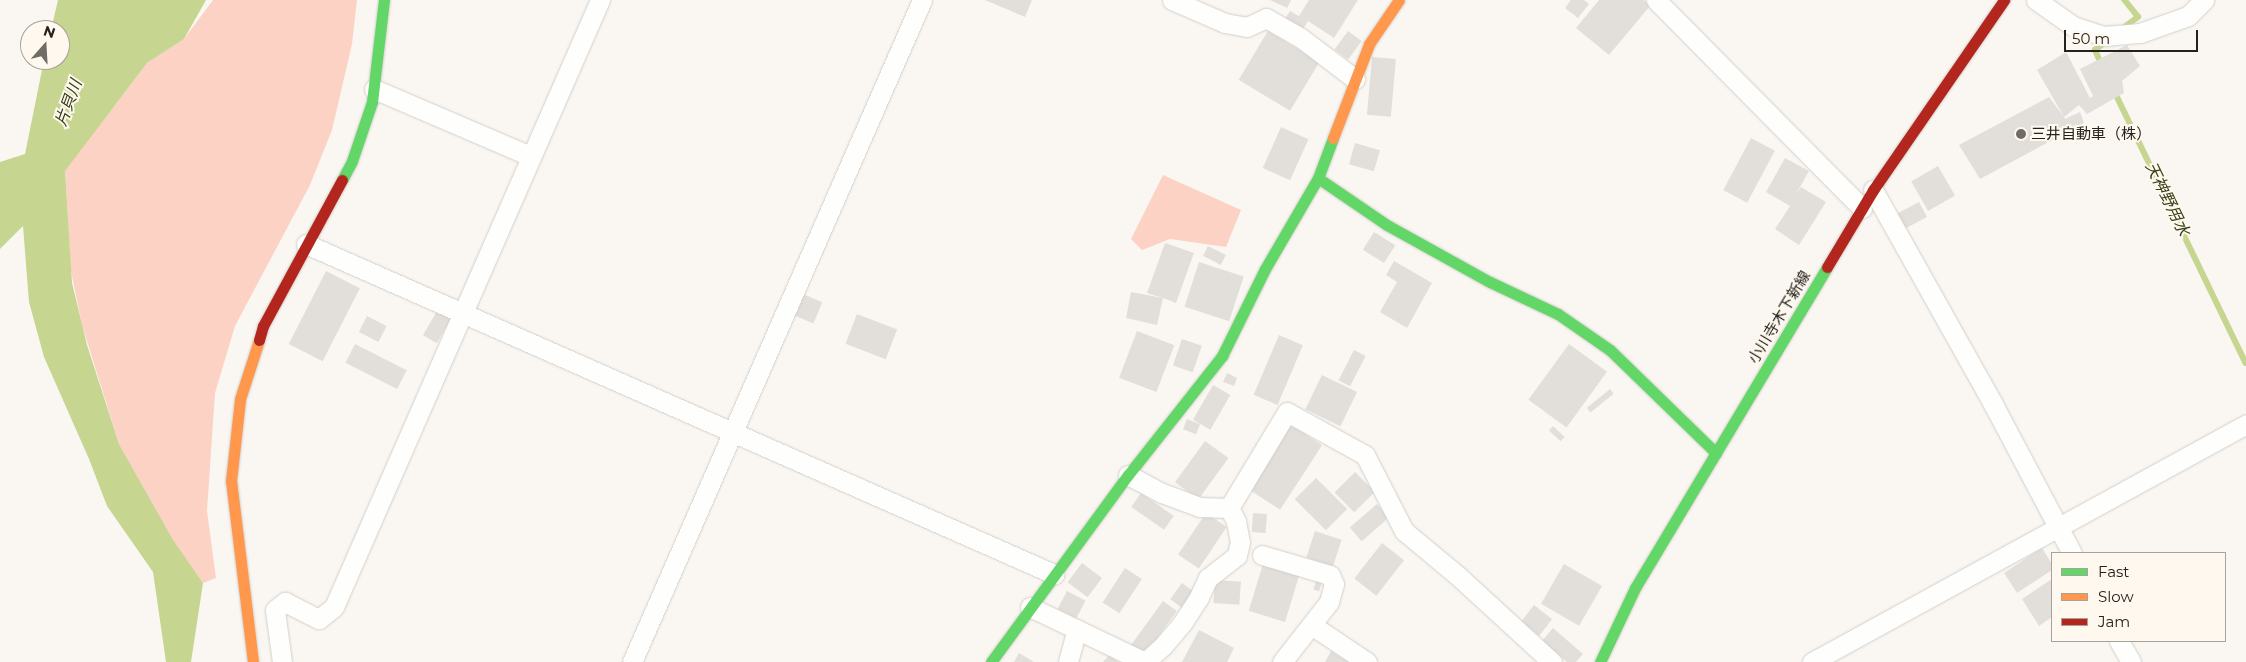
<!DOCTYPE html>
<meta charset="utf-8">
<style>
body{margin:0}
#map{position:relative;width:2246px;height:662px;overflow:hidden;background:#faf7f2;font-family:Montserrat,"Noto Sans JP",sans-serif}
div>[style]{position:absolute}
.green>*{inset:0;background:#fcd2c4}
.water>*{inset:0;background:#c6d58f}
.stream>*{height:5.5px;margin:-2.75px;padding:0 2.75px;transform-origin:2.75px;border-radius:2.75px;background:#c6d58f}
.building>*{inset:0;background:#e2deda;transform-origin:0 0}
.roads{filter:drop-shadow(0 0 1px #d2cfca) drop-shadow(0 0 1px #d2cfca)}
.street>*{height:19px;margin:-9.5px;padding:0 9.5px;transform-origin:9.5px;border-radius:9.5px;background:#fefefd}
.fast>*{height:11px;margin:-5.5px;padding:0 5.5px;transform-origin:5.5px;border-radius:5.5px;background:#63d668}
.slow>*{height:11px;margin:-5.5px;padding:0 5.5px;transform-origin:5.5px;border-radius:5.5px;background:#ff974d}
.jam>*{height:11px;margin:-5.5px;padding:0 5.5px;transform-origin:5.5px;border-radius:5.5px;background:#b3261e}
.dots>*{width:14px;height:14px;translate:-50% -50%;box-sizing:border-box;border:2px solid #fef8ef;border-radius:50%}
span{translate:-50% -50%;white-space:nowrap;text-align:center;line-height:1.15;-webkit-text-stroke:4px #fef8ef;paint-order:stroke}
.poi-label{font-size:15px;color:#25221e}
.left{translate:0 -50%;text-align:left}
.street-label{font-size:15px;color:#25221e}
.water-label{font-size:16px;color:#363f16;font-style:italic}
.legend{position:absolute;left:2051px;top:552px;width:175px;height:90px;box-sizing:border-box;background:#fef8ef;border:1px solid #a7a29b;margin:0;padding:6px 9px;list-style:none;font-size:15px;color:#25221e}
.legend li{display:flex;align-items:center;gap:10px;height:25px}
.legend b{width:25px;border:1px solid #a7a29b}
.north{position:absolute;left:20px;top:20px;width:50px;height:50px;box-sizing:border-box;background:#fef8ef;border:1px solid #a7a29b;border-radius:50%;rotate:19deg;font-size:14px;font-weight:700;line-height:20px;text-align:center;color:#25221e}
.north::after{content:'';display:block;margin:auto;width:18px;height:22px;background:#706d68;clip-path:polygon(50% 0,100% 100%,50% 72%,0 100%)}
.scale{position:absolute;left:2064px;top:30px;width:134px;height:22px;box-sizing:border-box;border:2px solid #25221e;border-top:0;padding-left:6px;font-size:15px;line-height:18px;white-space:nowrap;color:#25221e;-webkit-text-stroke:4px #fef8ef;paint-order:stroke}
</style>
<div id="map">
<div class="green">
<i style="clip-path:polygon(213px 0,357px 0,352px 44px,332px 130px,310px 185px,235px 326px,215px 393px,207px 511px,216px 578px,203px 583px,173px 541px,119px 444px,82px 325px,71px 271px,65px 170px,147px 63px,184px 39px)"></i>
<i style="clip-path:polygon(1163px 175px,1241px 210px,1226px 247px,1170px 239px,1142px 250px,1131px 239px)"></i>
</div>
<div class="water">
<i style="clip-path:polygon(58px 0,206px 0,184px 39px,147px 63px,65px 171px,72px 283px,87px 345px,119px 444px,173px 540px,203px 583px,191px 662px,166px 662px,153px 572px,107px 506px,89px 459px,44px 357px,29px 302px,23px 226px,0 249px,0 162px,25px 154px,44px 60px,60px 60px,60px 30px,51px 30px)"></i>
</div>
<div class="stream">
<i style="left:2122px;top:29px;width:20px;rotate:-37deg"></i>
<i style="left:2138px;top:17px;width:22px;rotate:-129deg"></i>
<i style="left:2102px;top:66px;width:17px;rotate:-114deg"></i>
<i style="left:2095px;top:50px;width:15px;rotate:-37deg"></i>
<i style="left:2114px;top:90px;width:303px;rotate:64.2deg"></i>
</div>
<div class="building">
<i style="clip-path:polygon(985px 0,1032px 0,1025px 17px)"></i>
<i style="clip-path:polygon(1270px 0,1291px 0,1287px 8px)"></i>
<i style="clip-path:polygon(1309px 0,1358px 0,1334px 38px,1308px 21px,1303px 29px,1285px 19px,1290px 11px,1299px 16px)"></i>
<i style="clip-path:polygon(1571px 0,1584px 0,1589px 4px,1578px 18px,1565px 8px)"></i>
<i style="clip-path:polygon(1599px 0,1644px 0,1650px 6px,1609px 55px,1576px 28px)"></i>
<i style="left:1268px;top:31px;width:60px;height:57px;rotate:31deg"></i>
<i style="left:1348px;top:31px;width:17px;height:23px;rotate:36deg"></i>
<i style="clip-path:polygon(2127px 45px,2140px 66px,2122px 81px,2124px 93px,2087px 114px,2079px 105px,2064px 117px,2065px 119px,2080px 112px,2084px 123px,1980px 179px,1959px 145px,2049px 97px,2064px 117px,2037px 70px,2066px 52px,2090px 98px,2093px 96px,2080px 69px)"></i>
<i style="left:1372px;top:57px;width:24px;height:58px;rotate:5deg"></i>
<i style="left:1281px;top:127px;width:30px;height:45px;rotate:24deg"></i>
<i style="left:1751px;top:138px;width:27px;height:59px;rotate:28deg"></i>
<i style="left:1355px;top:143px;width:26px;height:22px;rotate:16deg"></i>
<i style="clip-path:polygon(1785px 158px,1809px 171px,1796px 194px,1801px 187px,1826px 202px,1799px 245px,1775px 229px,1790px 206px,1766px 192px)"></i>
<i style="left:1938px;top:166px;width:34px;height:31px;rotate:60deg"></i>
<i style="left:1919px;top:202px;width:17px;height:24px;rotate:62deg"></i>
<i style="left:1374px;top:232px;width:25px;height:21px;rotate:32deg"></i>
<i style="clip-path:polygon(1165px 243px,1194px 253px,1176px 303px,1163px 298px,1157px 325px,1126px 318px,1131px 292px,1163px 298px,1147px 293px)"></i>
<i style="left:1208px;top:246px;width:20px;height:11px;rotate:27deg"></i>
<i style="clip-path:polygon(1394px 261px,1432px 283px,1407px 328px,1380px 312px,1397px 282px,1386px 275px)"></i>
<i style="left:1199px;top:262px;width:47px;height:47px;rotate:18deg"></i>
<i style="left:326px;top:271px;width:38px;height:82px;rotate:27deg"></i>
<i style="left:803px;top:294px;width:21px;height:23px;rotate:23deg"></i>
<i style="left:437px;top:311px;width:16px;height:28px;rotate:30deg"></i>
<i style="left:857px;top:314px;width:43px;height:32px;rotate:21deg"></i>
<i style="left:367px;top:316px;width:22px;height:18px;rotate:27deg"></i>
<i style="left:1137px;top:331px;width:40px;height:50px;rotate:21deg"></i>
<i style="left:1279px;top:335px;width:26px;height:65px;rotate:23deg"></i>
<i style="left:1182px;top:339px;width:21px;height:28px;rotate:19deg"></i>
<i style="left:355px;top:344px;width:58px;height:21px;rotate:27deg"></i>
<i style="left:1569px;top:344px;width:47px;height:69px;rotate:36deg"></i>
<i style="left:1354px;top:350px;width:13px;height:34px;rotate:27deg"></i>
<i style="clip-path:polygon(1227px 373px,1237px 378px,1234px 386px,1223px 382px)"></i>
<i style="left:1322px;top:375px;width:39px;height:38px;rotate:26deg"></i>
<i style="left:1213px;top:385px;width:20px;height:40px;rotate:30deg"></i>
<i style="left:1610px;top:389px;width:6px;height:30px;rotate:51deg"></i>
<i style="left:1187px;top:419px;width:14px;height:11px;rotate:21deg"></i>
<i style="left:1291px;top:425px;width:37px;height:77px;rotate:33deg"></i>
<i style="left:1553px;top:426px;width:16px;height:6px;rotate:43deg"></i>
<i style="left:1205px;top:441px;width:29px;height:51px;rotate:36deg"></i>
<i style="left:1355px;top:472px;width:28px;height:29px;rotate:45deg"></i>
<i style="left:1316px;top:478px;width:44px;height:30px;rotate:45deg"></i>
<i style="left:1141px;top:493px;width:40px;height:17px;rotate:35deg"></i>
<i style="left:1377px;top:504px;width:18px;height:36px;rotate:49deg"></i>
<i style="left:1206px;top:513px;width:25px;height:50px;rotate:34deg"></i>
<i style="left:1253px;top:513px;width:14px;height:19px;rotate:4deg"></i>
<i style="left:1315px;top:531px;width:28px;height:28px;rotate:18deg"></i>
<i style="left:1382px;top:543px;width:28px;height:45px;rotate:38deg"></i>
<i style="clip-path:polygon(2042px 548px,2052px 564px,2052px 570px,2017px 593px,2004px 573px)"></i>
<i style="left:1082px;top:563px;width:25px;height:24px;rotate:37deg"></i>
<i style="left:1263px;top:564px;width:38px;height:49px;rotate:17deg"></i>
<i style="left:1564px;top:564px;width:44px;height:46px;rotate:30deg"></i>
<i style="left:1125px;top:568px;width:20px;height:41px;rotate:33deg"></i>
<i style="left:1317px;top:578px;width:6px;height:12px;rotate:18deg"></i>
<i style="clip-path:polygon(2052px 579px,2052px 617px,2039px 626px,2022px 599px)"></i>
<i style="left:1215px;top:580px;width:26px;height:23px;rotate:4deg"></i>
<i style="left:1182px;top:583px;width:14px;height:20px;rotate:36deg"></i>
<i style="left:1067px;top:591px;width:21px;height:20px;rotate:28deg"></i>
<i style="left:1163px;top:601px;width:17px;height:54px;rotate:36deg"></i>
<i style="left:1534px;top:605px;width:23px;height:21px;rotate:38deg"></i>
<i style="clip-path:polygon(1553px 628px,1583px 654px,1576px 662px,1567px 662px,1542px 641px)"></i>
<i style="clip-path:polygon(1199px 630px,1234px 648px,1227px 662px,1182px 662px)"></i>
<i style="clip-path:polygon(1331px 651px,1348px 662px,1325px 662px)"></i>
<i style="clip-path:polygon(1019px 653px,1034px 662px,1014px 662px)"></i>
<i style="clip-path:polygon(1109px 655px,1118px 662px,1103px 662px)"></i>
</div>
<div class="roads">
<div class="street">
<i style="left:1172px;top:0;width:58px;rotate:23.5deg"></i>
<i style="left:1225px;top:23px;width:22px;rotate:10deg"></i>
<i style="left:1247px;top:27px;width:21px;rotate:-25deg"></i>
<i style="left:1266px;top:18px;width:40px;rotate:29.7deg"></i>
<i style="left:1301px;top:38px;width:68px;rotate:37.2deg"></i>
<i style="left:1656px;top:0;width:293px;rotate:45.3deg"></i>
<i style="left:2036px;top:0;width:45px;rotate:35.1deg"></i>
<i style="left:2073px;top:26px;width:33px;rotate:18deg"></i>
<i style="left:2104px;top:36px;width:36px;rotate:-5deg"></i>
<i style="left:2140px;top:33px;width:51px;rotate:-19.5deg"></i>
<i style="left:2188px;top:16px;width:23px;rotate:-45deg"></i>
<i style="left:374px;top:89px;width:170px;rotate:23.2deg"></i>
<i style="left:1873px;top:190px;width:245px;rotate:60.7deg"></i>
<i style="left:1993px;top:404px;width:169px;rotate:62.1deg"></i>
<i style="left:306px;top:244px;width:818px;rotate:23.81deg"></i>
<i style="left:1128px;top:475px;width:38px;rotate:28deg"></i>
<i style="left:1162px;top:493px;width:40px;rotate:20.2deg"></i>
<i style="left:1200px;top:507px;width:29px;rotate:2deg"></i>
<i style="left:1229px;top:508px;width:112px;rotate:-58.9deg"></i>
<i style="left:1287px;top:412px;width:89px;rotate:28.9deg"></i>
<i style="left:1365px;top:455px;width:85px;rotate:62.8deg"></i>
<i style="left:1404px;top:531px;width:69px;rotate:39.7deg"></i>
<i style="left:1457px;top:575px;width:129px;rotate:42.5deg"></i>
<i style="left:1262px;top:555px;width:71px;rotate:16.4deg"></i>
<i style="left:1330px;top:575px;width:10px;rotate:66deg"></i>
<i style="left:1334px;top:584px;width:19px;rotate:106deg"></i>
<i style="left:1329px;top:602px;width:76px;rotate:128.1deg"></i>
<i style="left:1030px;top:607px;width:127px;rotate:25.6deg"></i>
<i style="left:1313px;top:626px;width:65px;rotate:33.7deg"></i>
<i style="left:2119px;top:641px;width:24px;rotate:60deg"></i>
<i style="left:282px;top:662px;width:52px;rotate:-97.7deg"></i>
<i style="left:275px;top:610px;width:13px;rotate:-39deg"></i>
<i style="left:285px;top:602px;width:38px;rotate:27deg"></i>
<i style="left:319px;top:619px;width:19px;rotate:-39deg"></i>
<i style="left:334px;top:607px;width:663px;rotate:-66.34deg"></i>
<i style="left:632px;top:662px;width:723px;rotate:-66.34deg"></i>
<i style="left:1068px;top:662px;width:34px;rotate:-75deg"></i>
<i style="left:1145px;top:662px;width:24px;rotate:-42deg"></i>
<i style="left:1163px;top:646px;width:31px;rotate:-50deg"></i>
<i style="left:1183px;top:622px;width:30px;rotate:-57deg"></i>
<i style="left:1199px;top:597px;width:21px;rotate:-65deg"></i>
<i style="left:1208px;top:578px;width:37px;rotate:-38deg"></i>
<i style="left:1237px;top:555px;width:13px;rotate:-77deg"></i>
<i style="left:1240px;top:542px;width:21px;rotate:-101deg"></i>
<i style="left:1236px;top:521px;width:15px;rotate:-118deg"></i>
<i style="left:1812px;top:662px;width:495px;rotate:-28.7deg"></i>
</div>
<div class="fast">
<i style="left:1318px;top:178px;width:83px;rotate:34.3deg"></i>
<i style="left:1387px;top:225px;width:118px;rotate:29deg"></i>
<i style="left:1490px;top:282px;width:75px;rotate:25.2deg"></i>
<i style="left:1558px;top:314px;width:63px;rotate:34.7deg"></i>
<i style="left:1610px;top:350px;width:148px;rotate:44.2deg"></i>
<i style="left:342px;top:180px;width:21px;rotate:-62deg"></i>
<i style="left:352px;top:161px;width:62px;rotate:-71.3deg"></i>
<i style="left:372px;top:102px;width:103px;rotate:-83.3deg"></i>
<i style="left:991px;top:662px;width:232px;rotate:-53.8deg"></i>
<i style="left:1128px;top:475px;width:152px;rotate:-51.7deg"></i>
<i style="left:1222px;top:356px;width:97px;rotate:-63.7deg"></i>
<i style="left:1265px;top:269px;width:105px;rotate:-59.8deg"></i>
<i style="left:1318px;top:178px;width:43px;rotate:-69.4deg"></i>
<i style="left:1600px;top:662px;width:82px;rotate:-64.7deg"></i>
<i style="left:1635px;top:588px;width:374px;rotate:-59.1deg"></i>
</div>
<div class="slow">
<i style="left:1333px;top:138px;width:101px;rotate:-69deg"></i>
<i style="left:1369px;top:44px;width:53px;rotate:-55.7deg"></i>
<i style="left:253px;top:662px;width:182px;rotate:-96.9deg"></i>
<i style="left:231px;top:481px;width:82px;rotate:-83.7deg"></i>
<i style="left:240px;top:399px;width:62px;rotate:-72.1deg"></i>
</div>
<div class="jam">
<i style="left:1827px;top:267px;width:90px;rotate:-59.1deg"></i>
<i style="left:1873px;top:190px;width:231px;rotate:-55.4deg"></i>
<i style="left:259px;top:340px;width:15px;rotate:-74deg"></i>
<i style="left:263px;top:326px;width:166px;rotate:-61.6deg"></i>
</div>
</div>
<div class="dots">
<i style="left:2021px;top:134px;background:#706d68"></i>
</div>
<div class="poi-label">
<span class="left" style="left:2031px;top:134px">三井自動車（株）</span>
</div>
<div class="street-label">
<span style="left:1779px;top:317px;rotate:-59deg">小川寺木下新線</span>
</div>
<div class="water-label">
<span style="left:69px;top:103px;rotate:-70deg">片貝川</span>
<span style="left:2167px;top:199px;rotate:64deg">天神野用水</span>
</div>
<ul class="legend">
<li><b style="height:6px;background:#63d668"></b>Fast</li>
<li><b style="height:6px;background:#ff974d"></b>Slow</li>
<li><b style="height:6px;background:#b3261e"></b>Jam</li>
</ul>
<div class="north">N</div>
<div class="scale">50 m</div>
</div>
